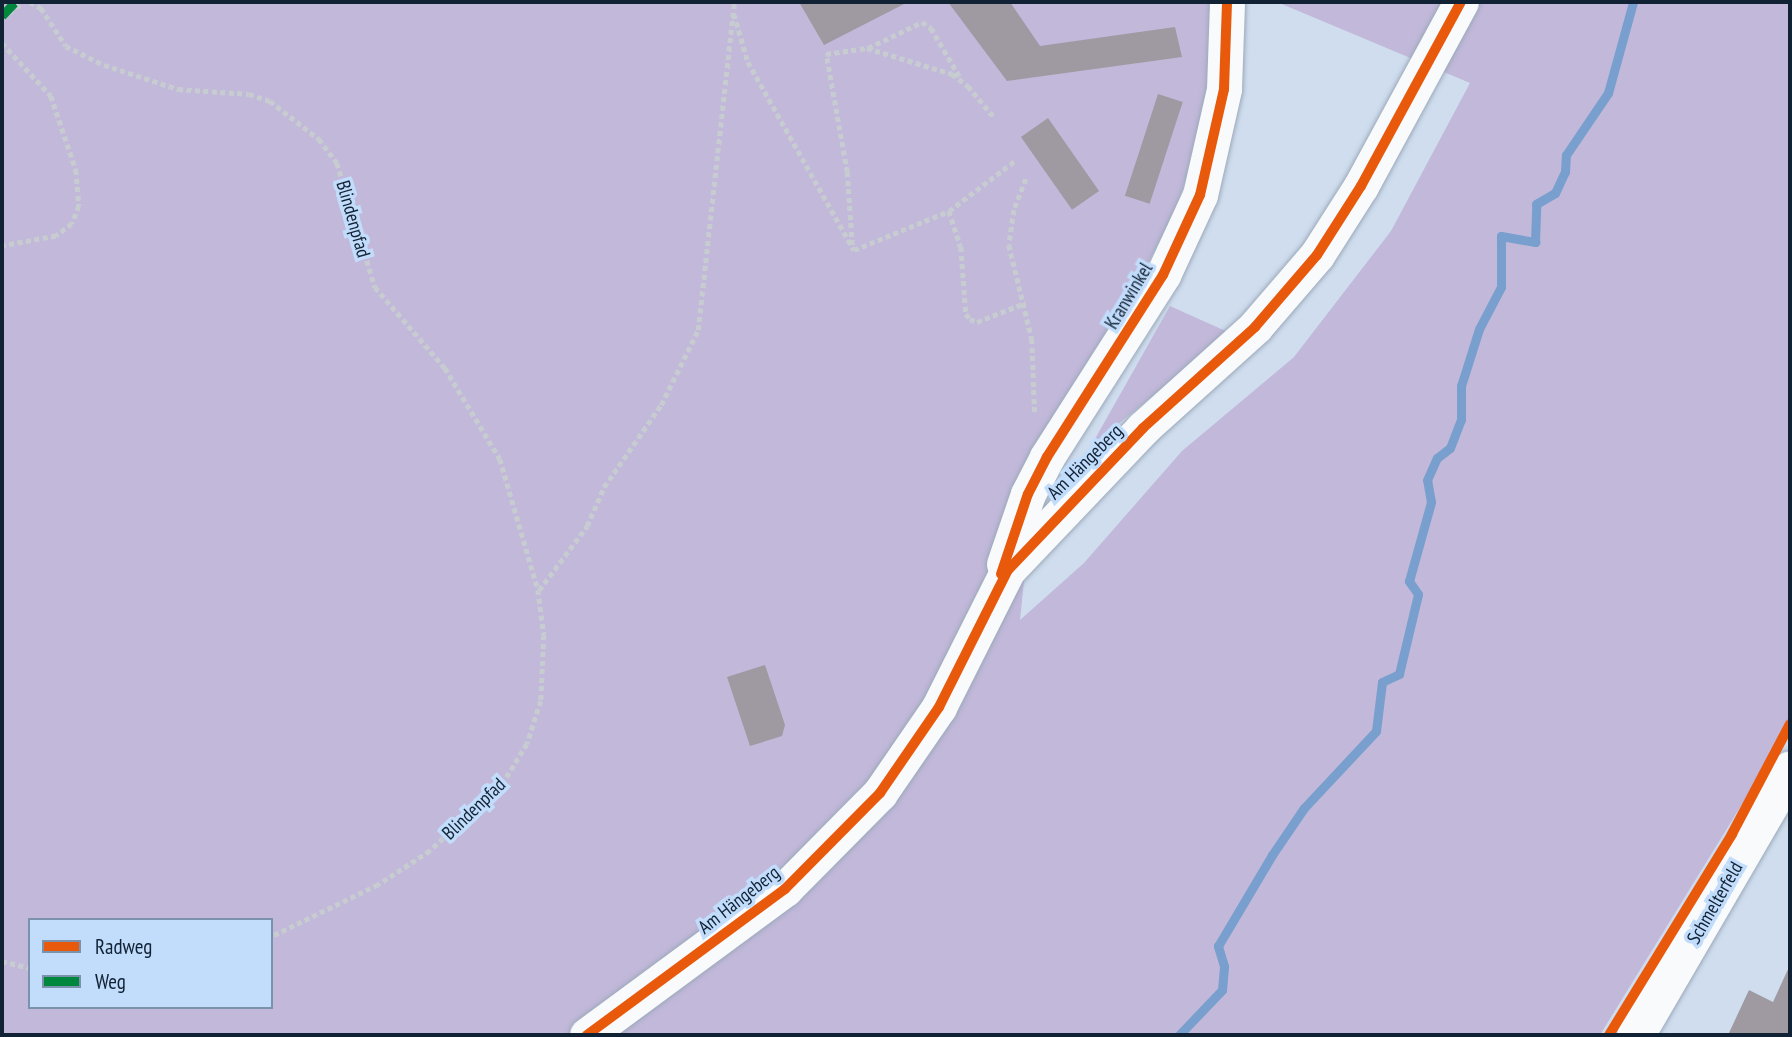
<!DOCTYPE html>
<meta charset="utf-8">
<style>
body{margin:0}
#map{position:relative;width:1792px;height:1037px;overflow:hidden;background:#cfddee;font-family:"PT Sans Narrow",sans-serif}
div>[style]{position:absolute}
.green>*{inset:0;background:#c2b8da}
.stream>*{height:9px;margin:-4.5px;padding:0 4.5px;transform-origin:4.5px;border-radius:4.5px;background:#789fcd}
.building>*{inset:0;background:#9f99a2;transform-origin:0 0}
.path>*{height:4.5px;margin-top:-2.25px;transform-origin:0;background:repeating-linear-gradient(90deg,#c7ccd1 0 5px,transparent 0 8.5px)}
.roads{filter:drop-shadow(0 0 2px #9ba9ba) drop-shadow(0 0 2px #9ba9ba)}
.minor>*{height:35px;margin:-17.5px;padding:0 17.5px;transform-origin:17.5px;border-radius:17.5px;background:#f8fafc}
.major>*{height:38px;margin:-19px;padding:0 19px;transform-origin:19px;border-radius:19px;background:#f8fafc}
.quiet>*{height:9px;margin-top:-4.5px;transform-origin:0;background:repeating-linear-gradient(90deg,#00873e 0 18px,transparent 0 27px)}
.cycleway>*{height:10px;margin:-5px;padding:0 5px;transform-origin:5px;border-radius:5px;background:#e8590c}
span{translate:-50% -50%;white-space:nowrap;text-align:center;line-height:1.15;-webkit-text-stroke:7px #c2dcfb;paint-order:stroke}
.street-label{font-size:19px;color:#112235}
.frame{position:absolute;inset:0;border:4px solid #112235;pointer-events:none}
.legend{position:absolute;left:28px;top:918px;width:245px;height:91px;box-sizing:border-box;background:#c2dcfb;border:2px solid #7b92ac;margin:0;padding:9px 12px;list-style:none;font-size:21px;color:#112235}
.legend li{display:flex;align-items:center;gap:14px;height:35px}
.legend b{width:35px;border:2px solid #7b92ac}
</style>
<div id="map">
<div class="green">
<i style="clip-path:polygon(evenodd,2px 2px,1208px 2px,1216px 26px,1209px 115px,1173px 216px,1056px 436px,1032px 504px,1020px 620px,1084px 563px,1182px 451px,1294px 357px,1391px 231px,1470px 83px,1277px 2px,1790px 2px,1790px 726px,1600px 1035px,2px 1035px,2px 2px,30px 920px,271px 920px,271px 1007px,30px 1007px,30px 920px)"></i>
<i style="clip-path:polygon(1170px 306px,1230px 333px,1091px 446px)"></i>
</div>
<div class="stream">
<i style="left:1179px;top:1035px;width:62px;rotate:-46.3deg"></i>
<i style="left:1222px;top:990px;width:24px;rotate:-85deg"></i>
<i style="left:1224px;top:966px;width:21px;rotate:-107deg"></i>
<i style="left:1218px;top:946px;width:106px;rotate:-59.3deg"></i>
<i style="left:1272px;top:855px;width:57px;rotate:-55.8deg"></i>
<i style="left:1304px;top:808px;width:105px;rotate:-46.9deg"></i>
<i style="left:1376px;top:731px;width:49px;rotate:-83deg"></i>
<i style="left:1382px;top:682px;width:19px;rotate:-25deg"></i>
<i style="left:1399px;top:674px;width:82px;rotate:-76.6deg"></i>
<i style="left:1418px;top:594px;width:16px;rotate:-125deg"></i>
<i style="left:1409px;top:581px;width:82px;rotate:-74.4deg"></i>
<i style="left:1431px;top:502px;width:22px;rotate:-100deg"></i>
<i style="left:1427px;top:480px;width:24px;rotate:-66deg"></i>
<i style="left:1437px;top:458px;width:16px;rotate:-38deg"></i>
<i style="left:1450px;top:448px;width:30px;rotate:-69deg"></i>
<i style="left:1461px;top:420px;width:34px;rotate:-90deg"></i>
<i style="left:1461px;top:386px;width:60px;rotate:-72.5deg"></i>
<i style="left:1479px;top:329px;width:47px;rotate:-62.4deg"></i>
<i style="left:1501px;top:287px;width:51px;rotate:-90deg"></i>
<i style="left:1501px;top:236px;width:35px;rotate:10deg"></i>
<i style="left:1535px;top:242px;width:38px;rotate:-88deg"></i>
<i style="left:1536px;top:204px;width:22px;rotate:-30deg"></i>
<i style="left:1555px;top:193px;width:23px;rotate:-65deg"></i>
<i style="left:1565px;top:172px;width:17px;rotate:-87deg"></i>
<i style="left:1566px;top:155px;width:75px;rotate:-55.9deg"></i>
<i style="left:1608px;top:93px;width:94px;rotate:-74.6deg"></i>
</div>
<div class="building">
<i style="clip-path:polygon(799px 2px,908px 2px,824px 45px)"></i>
<i style="clip-path:polygon(948px 2px,1010px 2px,1040px 46px,1175px 27px,1182px 57px,1007px 81px)"></i>
<i style="left:1158px;top:94px;width:26px;height:107px;rotate:18deg"></i>
<i style="left:1048px;top:118px;width:89px;height:33px;rotate:55deg"></i>
<i style="clip-path:polygon(765px 665px,785px 725px,782px 736px,750px 746px,727px 677px)"></i>
<i style="clip-path:polygon(1790px 965px,1790px 1035px,1728px 1035px,1749px 990px,1773px 1002px)"></i>
</div>
<div class="path">
<i style="left:30px;top:2px;width:13px;rotate:29deg"></i>
<i style="left:41px;top:8px;width:45px;rotate:56.7deg"></i>
<i style="left:66px;top:46px;width:42px;rotate:26.6deg"></i>
<i style="left:104px;top:65px;width:78px;rotate:18deg"></i>
<i style="left:178px;top:89px;width:71px;rotate:4deg"></i>
<i style="left:249px;top:94px;width:22px;rotate:18deg"></i>
<i style="left:270px;top:101px;width:62px;rotate:37.8deg"></i>
<i style="left:319px;top:139px;width:30px;rotate:53deg"></i>
<i style="left:337px;top:163px;width:130px;rotate:73deg"></i>
<i style="left:375px;top:287px;width:107px;rotate:49.2deg"></i>
<i style="left:445px;top:368px;width:106px;rotate:58.9deg"></i>
<i style="left:500px;top:459px;width:136px;rotate:73.8deg"></i>
<i style="left:538px;top:590px;width:45px;rotate:82.4deg"></i>
<i style="left:544px;top:635px;width:66px;rotate:92.6deg"></i>
<i style="left:541px;top:701px;width:45px;rotate:108deg"></i>
<i style="left:527px;top:744px;width:42px;rotate:121.4deg"></i>
<i style="left:505px;top:780px;width:103px;rotate:136.6deg"></i>
<i style="left:430px;top:851px;width:62px;rotate:146.8deg"></i>
<i style="left:378px;top:885px;width:119px;rotate:154.1deg"></i>
<i style="left:7px;top:11px;width:9px;rotate:-77deg"></i>
<i style="left:734px;top:14px;width:50px;rotate:73.7deg"></i>
<i style="left:748px;top:62px;width:216px;rotate:60.6deg"></i>
<i style="left:854px;top:250px;width:103px;rotate:-22.3deg"></i>
<i style="left:949px;top:211px;width:38px;rotate:72deg"></i>
<i style="left:961px;top:247px;width:67px;rotate:85.7deg"></i>
<i style="left:966px;top:314px;width:6px;rotate:51deg"></i>
<i style="left:970px;top:319px;width:8px;rotate:23deg"></i>
<i style="left:977px;top:322px;width:52px;rotate:-21.6deg"></i>
<i style="left:2px;top:18px;width:26px;rotate:-37deg"></i>
<i style="left:2px;top:43px;width:72px;rotate:47.2deg"></i>
<i style="left:51px;top:96px;width:78px;rotate:71.3deg"></i>
<i style="left:76px;top:170px;width:36px;rotate:85deg"></i>
<i style="left:79px;top:206px;width:19px;rotate:111deg"></i>
<i style="left:72px;top:224px;width:20px;rotate:143deg"></i>
<i style="left:56px;top:236px;width:55px;rotate:169.5deg"></i>
<i style="left:868px;top:48px;width:60px;rotate:-25.7deg"></i>
<i style="left:922px;top:22px;width:11px;rotate:34deg"></i>
<i style="left:931px;top:28px;width:57px;rotate:59.4deg"></i>
<i style="left:1026px;top:179px;width:33px;rotate:111deg"></i>
<i style="left:1014px;top:210px;width:35px;rotate:98deg"></i>
<i style="left:1009px;top:245px;width:97px;rotate:76.3deg"></i>
<i style="left:1032px;top:339px;width:77px;rotate:87.8deg"></i>
<i style="left:949px;top:211px;width:84px;rotate:-37.3deg"></i>
<i style="left:852px;top:245px;width:73px;rotate:-93.9deg"></i>
<i style="left:847px;top:172px;width:120px;rotate:-100.1deg"></i>
<i style="left:826px;top:54px;width:41px;rotate:-8.3deg"></i>
<i style="left:867px;top:48px;width:89px;rotate:17deg"></i>
<i style="left:952px;top:74px;width:20px;rotate:37deg"></i>
<i style="left:968px;top:86px;width:39px;rotate:50deg"></i>
<i style="left:539px;top:590px;width:80px;rotate:-53.1deg"></i>
<i style="left:587px;top:526px;width:43px;rotate:-66.4deg"></i>
<i style="left:604px;top:487px;width:100px;rotate:-55.2deg"></i>
<i style="left:661px;top:405px;width:84px;rotate:-63.7deg"></i>
<i style="left:698px;top:330px;width:330px;rotate:-83.7deg"></i>
<i style="left:2px;top:961px;width:29px;rotate:14deg"></i>
</div>
<div class="roads">
<div class="minor">
<i style="left:1004px;top:564px;width:74px;rotate:-71.1deg"></i>
<i style="left:1028px;top:494px;width:42px;rotate:-62.8deg"></i>
<i style="left:1047px;top:457px;width:216px;rotate:-57.5deg"></i>
<i style="left:1163px;top:275px;width:88px;rotate:-65.2deg"></i>
<i style="left:1200px;top:195px;width:109px;rotate:-77.2deg"></i>
<i style="left:1224px;top:89px;width:87px;rotate:-88deg"></i>
<i style="left:587px;top:1035px;width:246px;rotate:-36.4deg"></i>
<i style="left:785px;top:889px;width:135px;rotate:-45.3deg"></i>
<i style="left:880px;top:793px;width:104px;rotate:-55.5deg"></i>
<i style="left:939px;top:707px;width:153px;rotate:-63.3deg"></i>
<i style="left:1008px;top:570px;width:196px;rotate:-46.4deg"></i>
<i style="left:1143px;top:428px;width:151px;rotate:-42deg"></i>
<i style="left:1255px;top:327px;width:95px;rotate:-49.3deg"></i>
<i style="left:1317px;top:255px;width:82px;rotate:-57.5deg"></i>
<i style="left:1361px;top:186px;width:209px;rotate:-61.5deg"></i>
</div>
<div class="major">
<i style="left:1636px;top:1035px;width:306px;rotate:-59.8deg"></i>
</div>
</div>
<div class="quiet">
<i style="left:2px;top:16px;width:19px;rotate:-47deg"></i>
</div>
<div class="cycleway">
<i style="left:1001px;top:574px;width:84px;rotate:-71.4deg"></i>
<i style="left:1028px;top:494px;width:42px;rotate:-62.8deg"></i>
<i style="left:1047px;top:457px;width:216px;rotate:-57.5deg"></i>
<i style="left:1163px;top:275px;width:88px;rotate:-65.2deg"></i>
<i style="left:1200px;top:195px;width:109px;rotate:-77.2deg"></i>
<i style="left:1224px;top:89px;width:87px;rotate:-88deg"></i>
<i style="left:587px;top:1035px;width:246px;rotate:-36.4deg"></i>
<i style="left:785px;top:889px;width:135px;rotate:-45.3deg"></i>
<i style="left:880px;top:793px;width:104px;rotate:-55.5deg"></i>
<i style="left:939px;top:707px;width:153px;rotate:-63.3deg"></i>
<i style="left:1008px;top:570px;width:196px;rotate:-46.4deg"></i>
<i style="left:1143px;top:428px;width:151px;rotate:-42deg"></i>
<i style="left:1255px;top:327px;width:95px;rotate:-49.3deg"></i>
<i style="left:1317px;top:255px;width:82px;rotate:-57.5deg"></i>
<i style="left:1361px;top:186px;width:209px;rotate:-61.5deg"></i>
<i style="left:1609px;top:1035px;width:236px;rotate:-58.5deg"></i>
<i style="left:1732px;top:834px;width:124px;rotate:-62.2deg"></i>
</div>
<div class="street-label">
<span style="left:353px;top:219px;rotate:74deg">Blindenpfad</span>
<span style="left:1129px;top:296px;rotate:-59deg">Kranwinkel</span>
<span style="left:1085px;top:462px;rotate:-45deg">Am Hängeberg</span>
<span style="left:474px;top:809px;rotate:-44deg">Blindenpfad</span>
<span style="left:739px;top:900px;rotate:-38deg">Am Hängeberg</span>
<span style="left:1715px;top:903px;rotate:-60deg">Schmelterfeld</span>
</div>
<div class="frame"></div>
<ul class="legend">
<li><b style="height:9px;background:#e8590c"></b>Radweg</li>
<li><b style="height:9px;background:#00873e"></b>Weg</li>
</ul>
</div>
